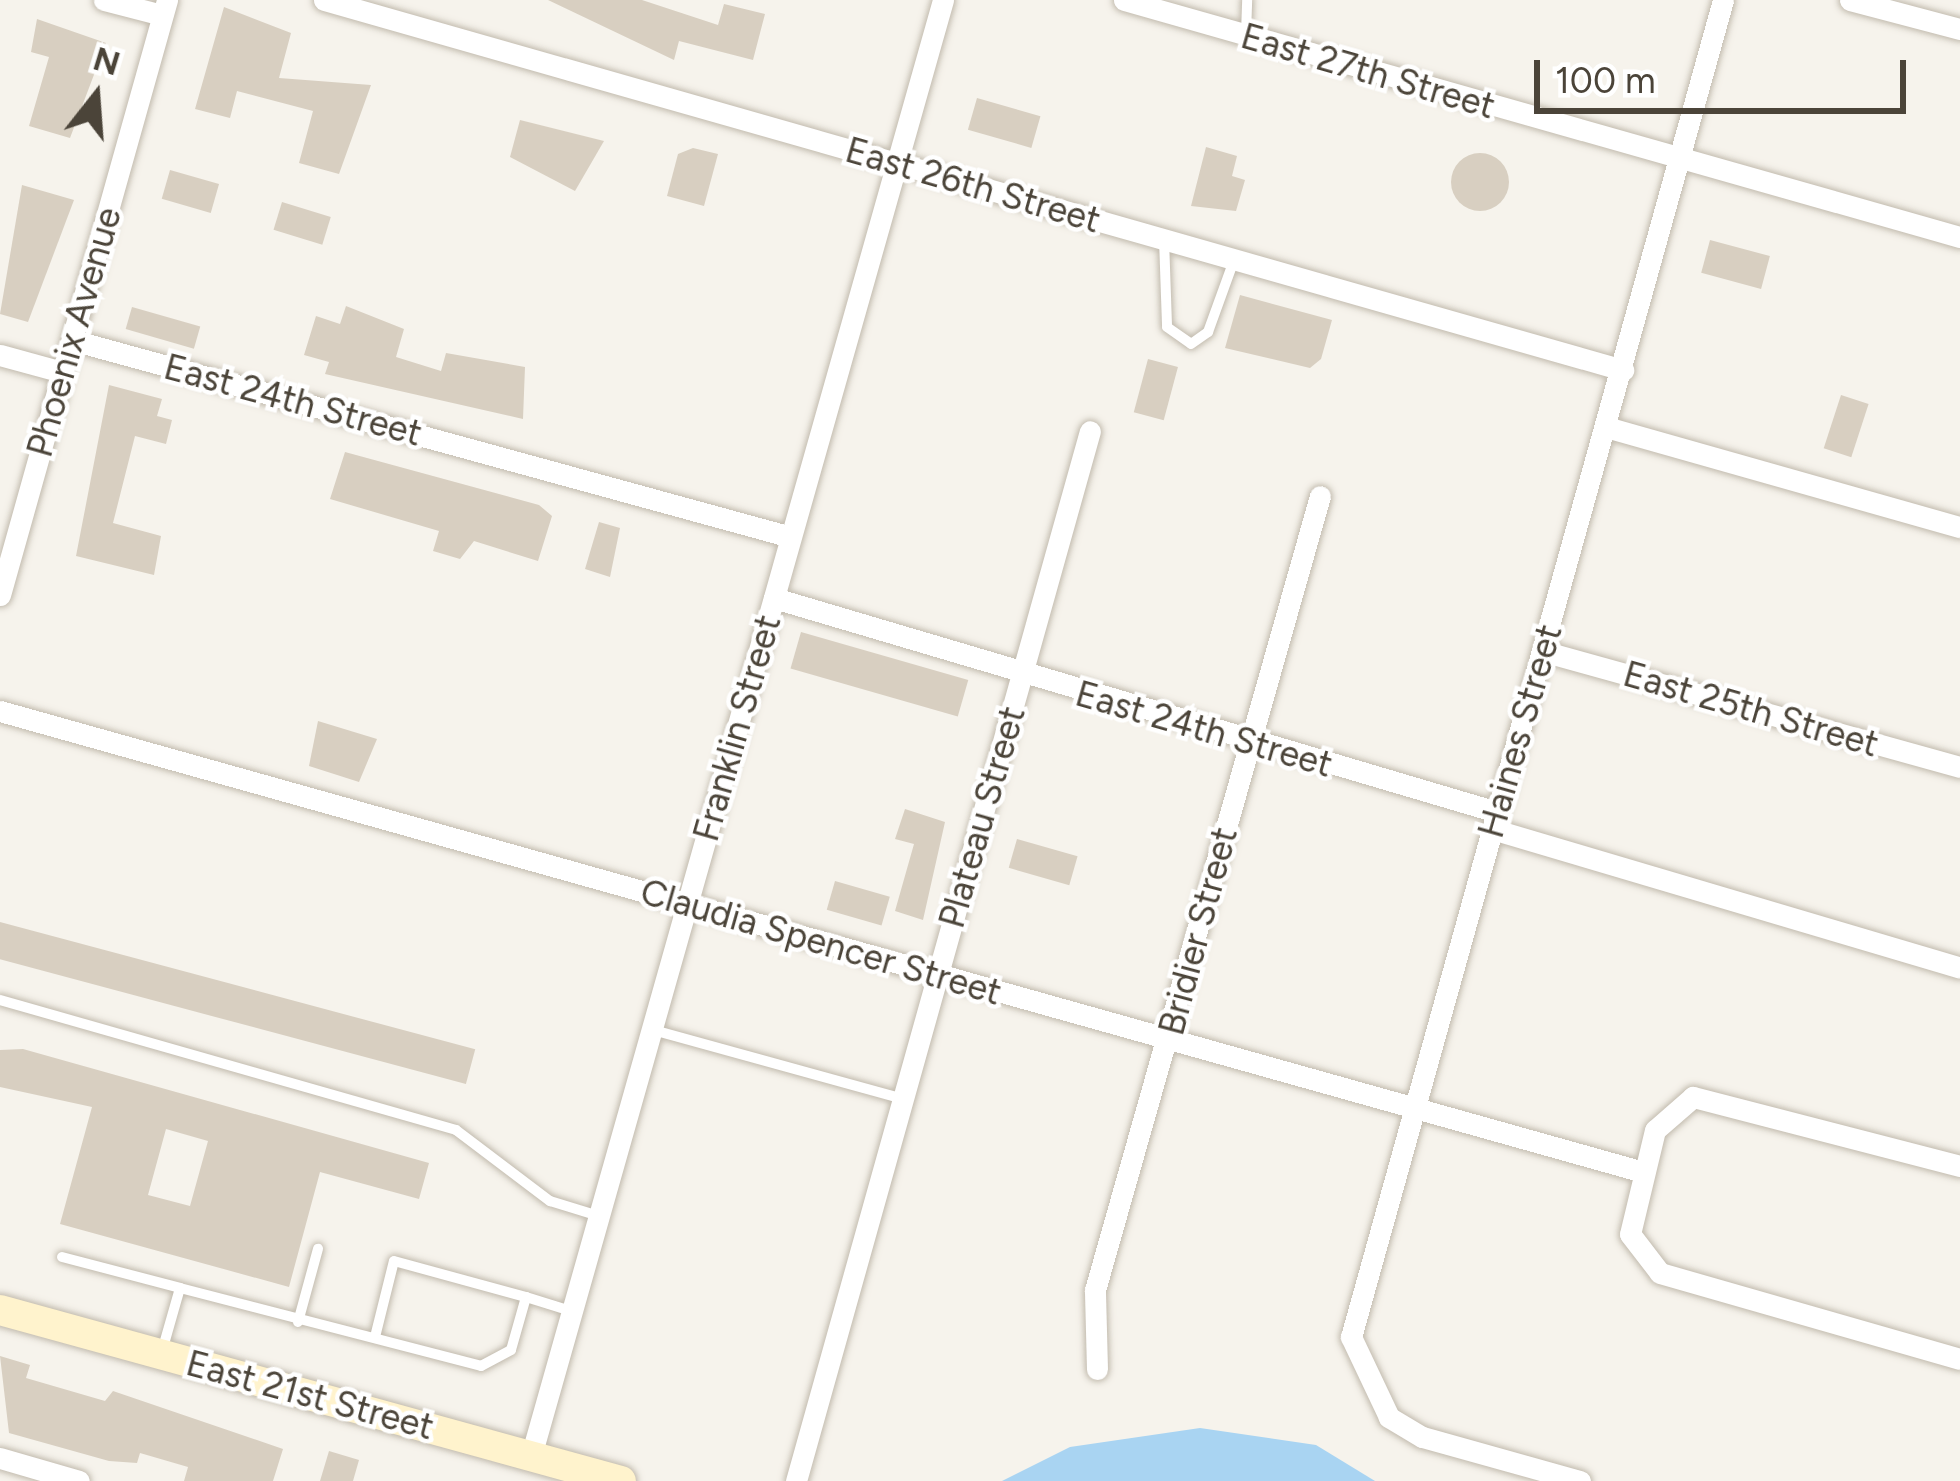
<!DOCTYPE html>
<style>
body{margin:0}
#map{position:relative;width:1960px;height:1481px;overflow:hidden;background:#f6f3ec;font-family:Figtree,sans-serif}
div>[style]{position:absolute}
.water>*{inset:0;background:#a9d4f2}
.building>*{inset:0;background:#d8cfc1;transform-origin:0 0}
.round{border-radius:50%}
.roads{filter:drop-shadow(0 0 3px #c2bbae) drop-shadow(0 0 3px #c2bbae)}
.lane>*{height:10px;margin:-5px;padding:0 5px;transform-origin:5px;border-radius:5px;background:#fff}
.street>*{height:21px;margin:-10.5px;padding:0 10.5px;transform-origin:10.5px;border-radius:10.5px;background:#fff}
.secondary>*{height:30px;margin:-15px;padding:0 15px;transform-origin:15px;border-radius:15px;background:#fff3cd}
span{translate:-50% -50%;white-space:nowrap;text-align:center;line-height:1.15;-webkit-text-stroke:9px #fff;paint-order:stroke}
.street-label{font-size:36px;color:#4b4439}
.north{position:absolute;left:36px;top:36px;width:120px;height:120px;-webkit-text-stroke:9px #fff;paint-order:stroke;rotate:17deg;font-size:33px;font-weight:700;line-height:48px;text-align:center;color:#4b4439}
.north::after{content:'';display:block;margin:auto;width:42px;height:54px;background:#4b4439;clip-path:polygon(50% 0,100% 100%,50% 72%,0 100%)}
.scale{position:absolute;left:1534px;top:60px;width:372px;height:54px;box-sizing:border-box;border:6px solid #4b4439;border-top:0;padding-left:15px;font-size:36px;line-height:42px;white-space:nowrap;color:#4b4439;-webkit-text-stroke:9px #fff;paint-order:stroke}
</style>
<div id="map">
<div class="water">
<i style="clip-path:polygon(1200px 1428px,1316px 1445px,1375px 1481px,1002px 1481px,1070px 1447px)"></i>
</div>
<div class="building">
<i style="clip-path:polygon(548px 0,642px 0,718px 25px,724px 4px,765px 14px,753px 60px,679px 41px,674px 60px)"></i>
<i style="clip-path:polygon(224px 7px,291px 33px,279px 78px,371px 85px,339px 174px,299px 163px,313px 111px,237px 91px,230px 118px,195px 109px)"></i>
<i style="clip-path:polygon(37px 19px,106px 43px,70px 138px,29px 126px,49px 57px,31px 52px)"></i>
<i style="left:977px;top:98px;width:66px;height:33px;rotate:16deg"></i>
<i style="clip-path:polygon(520px 120px,604px 141px,575px 191px,510px 157px)"></i>
<i style="clip-path:polygon(1206px 147px,1237px 156px,1232px 176px,1245px 180px,1236px 211px,1191px 206px)"></i>
<i style="clip-path:polygon(693px 148px,718px 154px,704px 206px,667px 196px,678px 154px)"></i>
<i class="round" style="left:1451px;top:153px;width:58px;height:58px"></i>
<i style="left:170px;top:170px;width:51px;height:30px;rotate:16deg"></i>
<i style="clip-path:polygon(22px 185px,74px 200px,28px 322px,0 314px)"></i>
<i style="left:282px;top:202px;width:51px;height:29px;rotate:17deg"></i>
<i style="left:1710px;top:240px;width:62px;height:34px;rotate:15deg"></i>
<i style="clip-path:polygon(1240px 295px,1332px 320px,1321px 359px,1310px 368px,1225px 348px)"></i>
<i style="clip-path:polygon(346px 306px,404px 329px,396px 357px,441px 371px,446px 353px,525px 367px,523px 419px,325px 374px,329px 362px,304px 355px,316px 316px,340px 324px)"></i>
<i style="left:132px;top:307px;width:71px;height:23px;rotate:16deg"></i>
<i style="left:1148px;top:359px;width:31px;height:55px;rotate:15deg"></i>
<i style="clip-path:polygon(109px 385px,162px 399px,157px 416px,172px 420px,166px 444px,135px 436px,113px 523px,161px 536px,154px 575px,76px 556px)"></i>
<i style="left:1841px;top:395px;width:29px;height:56px;rotate:18deg"></i>
<i style="clip-path:polygon(345px 452px,539px 505px,552px 516px,538px 561px,474px 541px,460px 559px,433px 551px,439px 531px,330px 499px)"></i>
<i style="clip-path:polygon(599px 522px,620px 528px,610px 577px,585px 569px)"></i>
<i style="left:801px;top:632px;width:174px;height:38px;rotate:16deg"></i>
<i style="clip-path:polygon(318px 721px,377px 739px,359px 782px,309px 766px)"></i>
<i style="clip-path:polygon(905px 809px,945px 822px,923px 920px,895px 911px,914px 844px,895px 839px)"></i>
<i style="left:1017px;top:839px;width:63px;height:30px;rotate:16deg"></i>
<i style="left:835px;top:881px;width:57px;height:30px;rotate:16deg"></i>
<i style="left:0;top:922px;width:492px;height:36px;rotate:15deg"></i>
<i style="clip-path:polygon(evenodd,23px 1049px,429px 1163px,419px 1199px,320px 1172px,289px 1287px,60px 1224px,92px 1107px,0 1087px,0 1050px,23px 1049px,166px 1129px,208px 1141px,190px 1206px,148px 1195px,166px 1129px)"></i>
<i style="clip-path:polygon(0 1356px,30px 1365px,26px 1378px,105px 1401px,113px 1391px,283px 1449px,273px 1481px,184px 1481px,188px 1467px,140px 1453px,137px 1463px,109px 1461px,9px 1433px)"></i>
<i style="clip-path:polygon(329px 1451px,359px 1460px,353px 1481px,320px 1481px)"></i>
</div>
<div class="roads">
<div class="lane">
<i style="left:1246px;top:34px;width:34px;rotate:-88deg"></i>
<i style="left:1164px;top:239px;width:88px;rotate:88deg"></i>
<i style="left:1167px;top:327px;width:29px;rotate:35deg"></i>
<i style="left:1191px;top:344px;width:21px;rotate:-35deg"></i>
<i style="left:1208px;top:332px;width:77px;rotate:-70.1deg"></i>
<i style="left:0;top:1000px;width:474px;rotate:15.9deg"></i>
<i style="left:456px;top:1130px;width:118px;rotate:37.1deg"></i>
<i style="left:550px;top:1201px;width:51px;rotate:17deg"></i>
<i style="left:653px;top:1030px;width:259px;rotate:15.4deg"></i>
<i style="left:62px;top:1257px;width:122px;rotate:14.7deg"></i>
<i style="left:180px;top:1288px;width:66px;rotate:105.9deg"></i>
<i style="left:180px;top:1288px;width:311px;rotate:14.5deg"></i>
<i style="left:481px;top:1366px;width:34px;rotate:-28deg"></i>
<i style="left:511px;top:1350px;width:55px;rotate:-74.2deg"></i>
<i style="left:526px;top:1297px;width:47px;rotate:17.3deg"></i>
<i style="left:298px;top:1322px;width:76px;rotate:-74.7deg"></i>
<i style="left:375px;top:1337px;width:78px;rotate:-76deg"></i>
<i style="left:394px;top:1261px;width:137px;rotate:15.3deg"></i>
</div>
<div class="street">
<i style="left:104px;top:0;width:60px;rotate:14.5deg"></i>
<i style="left:324px;top:0;width:1351px;rotate:15.9deg"></i>
<i style="left:1124px;top:0;width:869px;rotate:15.83deg"></i>
<i style="left:1850px;top:0;width:114px;rotate:14.8deg"></i>
<i style="left:72px;top:340px;width:745px;rotate:15.32deg"></i>
<i style="left:0;top:355px;width:64px;rotate:15.3deg"></i>
<i style="left:1606px;top:427px;width:368px;rotate:15.8deg"></i>
<i style="left:0;top:595px;width:618px;rotate:-74.32deg"></i>
<i style="left:774px;top:598px;width:754px;rotate:16.49deg"></i>
<i style="left:1542px;top:651px;width:434px;rotate:15.5deg"></i>
<i style="left:0;top:711px;width:1706px;rotate:15.67deg"></i>
<i style="left:1492px;top:829px;width:488px;rotate:16.5deg"></i>
<i style="left:1960px;top:1166px;width:276px;rotate:-165.5deg"></i>
<i style="left:1693px;top:1097px;width:50px;rotate:139deg"></i>
<i style="left:1655px;top:1130px;width:107px;rotate:103.5deg"></i>
<i style="left:1630px;top:1234px;width:49px;rotate:52.4deg"></i>
<i style="left:1660px;top:1273px;width:312px;rotate:16deg"></i>
<i style="left:1097px;top:1369px;width:79px;rotate:-91.5deg"></i>
<i style="left:1095px;top:1290px;width:825px;rotate:-74.18deg"></i>
<i style="left:531px;top:1456px;width:1513px;rotate:-74.2deg"></i>
<i style="left:0;top:1458px;width:82px;rotate:16.2deg"></i>
<i style="left:796px;top:1481px;width:1090px;rotate:-74.36deg"></i>
<i style="left:1580px;top:1481px;width:164px;rotate:-164.4deg"></i>
<i style="left:1422px;top:1437px;width:39px;rotate:-149deg"></i>
<i style="left:1389px;top:1417px;width:89px;rotate:-115.4deg"></i>
<i style="left:1351px;top:1337px;width:1388px;rotate:-74.45deg"></i>
</div>
<div class="secondary">
<i style="left:0;top:1310px;width:644px;rotate:15.4deg"></i>
</div>
</div>
<div class="street-label">
<span style="left:1368px;top:71px;rotate:16deg">East 27th Street</span>
<span style="left:973px;top:185px;rotate:16deg">East 26th Street</span>
<span style="left:74px;top:332px;rotate:-74deg">Phoenix Avenue</span>
<span style="left:293px;top:400px;rotate:15deg">East 24th Street</span>
<span style="left:1751px;top:709px;rotate:16deg">East 25th Street</span>
<span style="left:737px;top:728px;rotate:-74deg">Franklin Street</span>
<span style="left:1204px;top:729px;rotate:16deg">East 24th Street</span>
<span style="left:1520px;top:731px;rotate:-74deg">Haines Street</span>
<span style="left:982px;top:817px;rotate:-74deg">Plateau Street</span>
<span style="left:1198px;top:931px;rotate:-75deg">Bridier Street</span>
<span style="left:821px;top:942px;rotate:16deg">Claudia Spencer Street</span>
<span style="left:310px;top:1395px;rotate:15deg">East 21st Street</span>
</div>
<div class="north">N</div>
<div class="scale">100 m</div>
</div>
